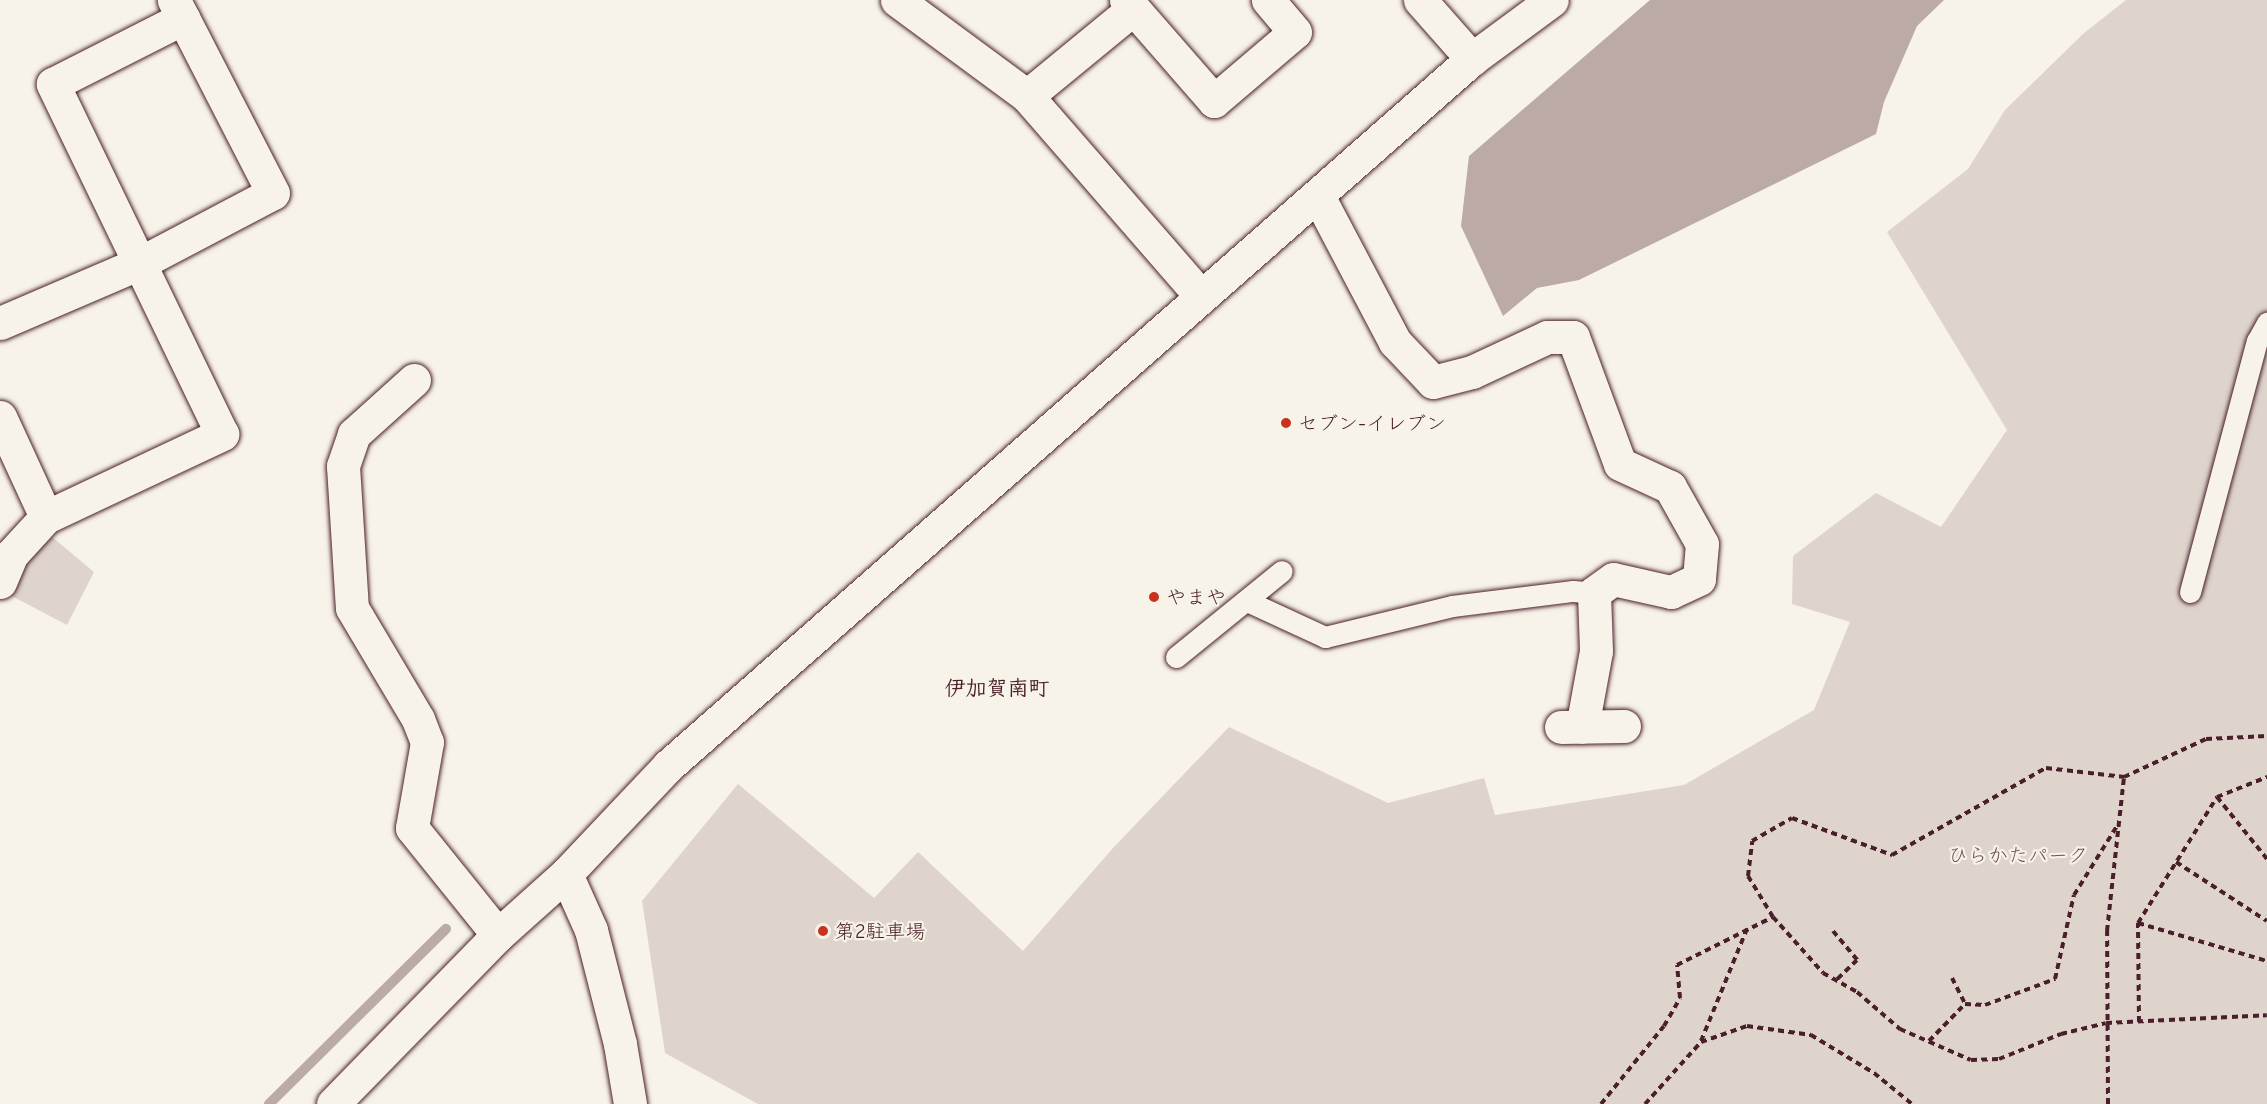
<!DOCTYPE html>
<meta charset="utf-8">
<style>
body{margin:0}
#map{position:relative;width:2267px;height:1104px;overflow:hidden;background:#f7f3e8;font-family:"Comic Neue","Klee One",sans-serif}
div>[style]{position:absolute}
.green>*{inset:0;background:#ded4cc}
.water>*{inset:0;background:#bcaaa7}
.stream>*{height:10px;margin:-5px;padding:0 5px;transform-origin:5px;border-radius:5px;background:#bcaaa7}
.path>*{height:4px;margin-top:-2px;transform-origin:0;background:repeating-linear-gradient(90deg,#4a1f2b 0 6px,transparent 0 10.5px)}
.roads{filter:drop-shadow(0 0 2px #4a1f2b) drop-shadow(0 0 2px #4a1f2b)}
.lane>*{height:21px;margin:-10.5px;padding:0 10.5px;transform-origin:10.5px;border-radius:10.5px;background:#f7f3e8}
.street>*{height:33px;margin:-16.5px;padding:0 16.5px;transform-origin:16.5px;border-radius:16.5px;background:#f7f3e8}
.secondary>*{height:33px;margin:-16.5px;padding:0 16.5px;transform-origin:16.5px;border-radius:16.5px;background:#f7f3e8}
.dots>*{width:16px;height:16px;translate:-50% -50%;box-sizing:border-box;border:3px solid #f7f3e8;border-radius:50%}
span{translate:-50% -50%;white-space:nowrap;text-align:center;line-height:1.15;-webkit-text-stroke:4.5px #f7f3e8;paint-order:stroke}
.poi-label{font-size:20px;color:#4a1f2b}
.left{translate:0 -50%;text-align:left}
.park-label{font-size:20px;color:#6f4c53}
.neighbourhood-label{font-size:21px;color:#4a1f2b;font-weight:700}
</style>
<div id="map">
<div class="green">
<i style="clip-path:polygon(2126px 0,2267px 0,2267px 1104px,758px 1104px,665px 1053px,642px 901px,738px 784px,874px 898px,918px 852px,1023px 951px,1113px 848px,1229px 727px,1388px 803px,1484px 778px,1495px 815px,1684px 785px,1814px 710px,1850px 622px,1792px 604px,1793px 556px,1876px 493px,1941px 527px,2007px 430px,1887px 232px,1968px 169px,2005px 110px,2084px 33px)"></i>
<i style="clip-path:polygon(45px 531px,94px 572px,67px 625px,6px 593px)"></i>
</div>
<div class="water">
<i style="clip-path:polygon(1650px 0,1944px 0,1917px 26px,1884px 102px,1876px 134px,1579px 280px,1537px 288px,1503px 316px,1461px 226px,1469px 156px)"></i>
</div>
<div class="stream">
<i style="left:269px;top:1104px;width:249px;rotate:-44.7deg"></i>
</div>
<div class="path">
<i style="left:2217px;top:797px;width:80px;rotate:51.1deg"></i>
<i style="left:2176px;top:862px;width:108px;rotate:33deg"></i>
<i style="left:1773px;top:917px;width:48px;rotate:-121.4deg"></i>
<i style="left:1748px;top:876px;width:35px;rotate:-83deg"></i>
<i style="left:1752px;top:841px;width:46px;rotate:-29.9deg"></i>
<i style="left:1792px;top:818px;width:107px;rotate:20.3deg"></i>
<i style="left:1892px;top:855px;width:177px;rotate:-29.5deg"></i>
<i style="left:2046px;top:768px;width:79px;rotate:6.6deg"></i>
<i style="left:2138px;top:923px;width:134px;rotate:16.4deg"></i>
<i style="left:1833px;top:931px;width:38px;rotate:50deg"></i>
<i style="left:1857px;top:960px;width:29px;rotate:136deg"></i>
<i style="left:1952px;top:978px;width:29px;rotate:63deg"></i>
<i style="left:1965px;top:1004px;width:20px;rotate:3deg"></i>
<i style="left:1985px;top:1005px;width:75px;rotate:-20.4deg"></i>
<i style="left:2055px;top:979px;width:86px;rotate:-77.3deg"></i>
<i style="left:2074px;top:895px;width:81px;rotate:-58.1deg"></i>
<i style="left:2139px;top:1022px;width:99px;rotate:-90.6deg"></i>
<i style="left:2138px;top:923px;width:149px;rotate:-57.9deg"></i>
<i style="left:2217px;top:797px;width:54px;rotate:-21.8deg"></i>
<i style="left:1701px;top:1041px;width:121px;rotate:-67.7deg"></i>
<i style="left:1929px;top:1041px;width:52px;rotate:-45.8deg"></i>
<i style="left:1601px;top:1104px;width:100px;rotate:-51.1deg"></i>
<i style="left:1664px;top:1026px;width:32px;rotate:-60deg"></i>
<i style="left:1680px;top:998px;width:33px;rotate:-95deg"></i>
<i style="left:1677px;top:965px;width:107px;rotate:-26.6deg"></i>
<i style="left:1773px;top:917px;width:75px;rotate:48.2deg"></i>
<i style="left:1823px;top:973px;width:39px;rotate:29deg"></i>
<i style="left:1857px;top:992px;width:57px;rotate:40.7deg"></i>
<i style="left:1900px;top:1029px;width:77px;rotate:23.6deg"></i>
<i style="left:1971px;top:1060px;width:28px;rotate:-2deg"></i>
<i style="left:1999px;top:1059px;width:67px;rotate:-22deg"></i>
<i style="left:2061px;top:1034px;width:46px;rotate:-13.7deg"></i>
<i style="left:2106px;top:1023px;width:161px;rotate:-2.8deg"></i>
<i style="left:1645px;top:1104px;width:84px;rotate:-47.9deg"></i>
<i style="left:1701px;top:1042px;width:49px;rotate:-19.2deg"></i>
<i style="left:1747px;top:1026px;width:65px;rotate:8deg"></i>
<i style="left:1811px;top:1035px;width:74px;rotate:31.1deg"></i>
<i style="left:1874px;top:1073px;width:49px;rotate:39.2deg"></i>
<i style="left:2108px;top:1104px;width:173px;rotate:-90.3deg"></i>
<i style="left:2107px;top:931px;width:155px;rotate:-83.7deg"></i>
<i style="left:2124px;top:777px;width:90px;rotate:-24.9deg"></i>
<i style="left:2206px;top:739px;width:61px;rotate:-2.8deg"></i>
</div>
<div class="roads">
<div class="lane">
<i style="left:2190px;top:592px;width:260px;rotate:-75.1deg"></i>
<i style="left:2257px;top:341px;width:21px;rotate:-61deg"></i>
<i style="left:1247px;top:601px;width:86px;rotate:24.8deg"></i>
<i style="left:1325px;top:637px;width:131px;rotate:-13.7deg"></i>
<i style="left:1452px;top:606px;width:122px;rotate:-7.1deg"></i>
<i style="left:1573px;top:591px;width:21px;rotate:5deg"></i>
<i style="left:1176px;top:657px;width:136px;rotate:-39.1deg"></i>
</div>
<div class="street">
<i style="left:897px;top:0;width:162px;rotate:36.4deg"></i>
<i style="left:1027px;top:96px;width:265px;rotate:49deg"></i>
<i style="left:1126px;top:0;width:134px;rotate:48.9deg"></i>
<i style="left:1214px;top:101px;width:106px;rotate:-40.4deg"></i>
<i style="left:1295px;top:32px;width:42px;rotate:-130.2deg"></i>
<i style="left:1420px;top:0;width:79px;rotate:48.6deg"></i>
<i style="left:1027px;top:96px;width:137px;rotate:-39.4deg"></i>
<i style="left:1318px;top:196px;width:165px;rotate:62.2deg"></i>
<i style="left:1395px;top:342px;width:55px;rotate:46.5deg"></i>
<i style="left:1433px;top:382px;width:40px;rotate:-14.4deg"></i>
<i style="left:1472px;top:372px;width:83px;rotate:-25deg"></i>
<i style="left:1547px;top:337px;width:26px"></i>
<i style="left:1573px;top:337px;width:135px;rotate:69.7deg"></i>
<i style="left:1620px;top:464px;width:55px;rotate:24.7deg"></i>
<i style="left:1670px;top:487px;width:65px;rotate:60.7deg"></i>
<i style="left:1702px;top:544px;width:35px;rotate:95deg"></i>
<i style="left:1699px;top:579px;width:31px;rotate:155deg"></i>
<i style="left:1671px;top:592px;width:59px;rotate:-167.4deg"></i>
<i style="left:1613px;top:579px;width:24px;rotate:144deg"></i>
<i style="left:1594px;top:593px;width:58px;rotate:88deg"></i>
<i style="left:1596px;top:651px;width:77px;rotate:100.4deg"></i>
<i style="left:0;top:323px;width:152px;rotate:-23.2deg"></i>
<i style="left:140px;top:263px;width:150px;rotate:-27.8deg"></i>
<i style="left:273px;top:193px;width:217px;rotate:-117.2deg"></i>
<i style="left:414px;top:380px;width:81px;rotate:138deg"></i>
<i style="left:354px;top:434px;width:34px;rotate:109deg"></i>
<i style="left:343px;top:466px;width:142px;rotate:86.4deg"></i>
<i style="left:352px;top:608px;width:129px;rotate:59.3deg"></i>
<i style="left:418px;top:719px;width:25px;rotate:69deg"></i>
<i style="left:427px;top:742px;width:87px;rotate:99.9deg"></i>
<i style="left:412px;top:828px;width:137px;rotate:51.2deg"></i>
<i style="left:0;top:417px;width:110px;rotate:65.3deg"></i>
<i style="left:0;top:582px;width:30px;rotate:-67deg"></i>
<i style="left:12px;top:554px;width:50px;rotate:-47.4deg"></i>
<i style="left:46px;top:517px;width:195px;rotate:-25.2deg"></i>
<i style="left:222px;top:434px;width:389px;rotate:-115.8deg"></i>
<i style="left:53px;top:84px;width:146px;rotate:-26.9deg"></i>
<i style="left:1561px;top:727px;width:63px;rotate:-0.9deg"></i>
</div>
<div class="secondary">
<i style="left:566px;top:874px;width:61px;rotate:65.9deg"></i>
<i style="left:591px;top:930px;width:118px;rotate:75.7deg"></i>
<i style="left:620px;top:1044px;width:61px;rotate:80.5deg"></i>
<i style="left:333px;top:1104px;width:236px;rotate:-45.7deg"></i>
<i style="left:498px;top:935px;width:91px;rotate:-41.9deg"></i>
<i style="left:566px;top:874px;width:149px;rotate:-46.6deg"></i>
<i style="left:668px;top:766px;width:1071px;rotate:-41.33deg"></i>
<i style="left:1472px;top:59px;width:99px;rotate:-36.4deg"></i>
</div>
</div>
<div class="dots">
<i style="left:1286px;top:423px;background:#c8321e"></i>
<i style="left:1154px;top:597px;background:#c8321e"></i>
<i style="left:823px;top:931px;background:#c8321e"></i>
</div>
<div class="poi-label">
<span class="left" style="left:1298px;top:423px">セブン-イレブン</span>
<span class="left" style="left:1166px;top:597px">やまや</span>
<span class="left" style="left:835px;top:931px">第2駐車場</span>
</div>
<div class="park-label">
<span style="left:2018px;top:855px">ひらかたパーク</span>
</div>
<div class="neighbourhood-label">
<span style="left:997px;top:688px">伊加賀南町</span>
</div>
</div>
